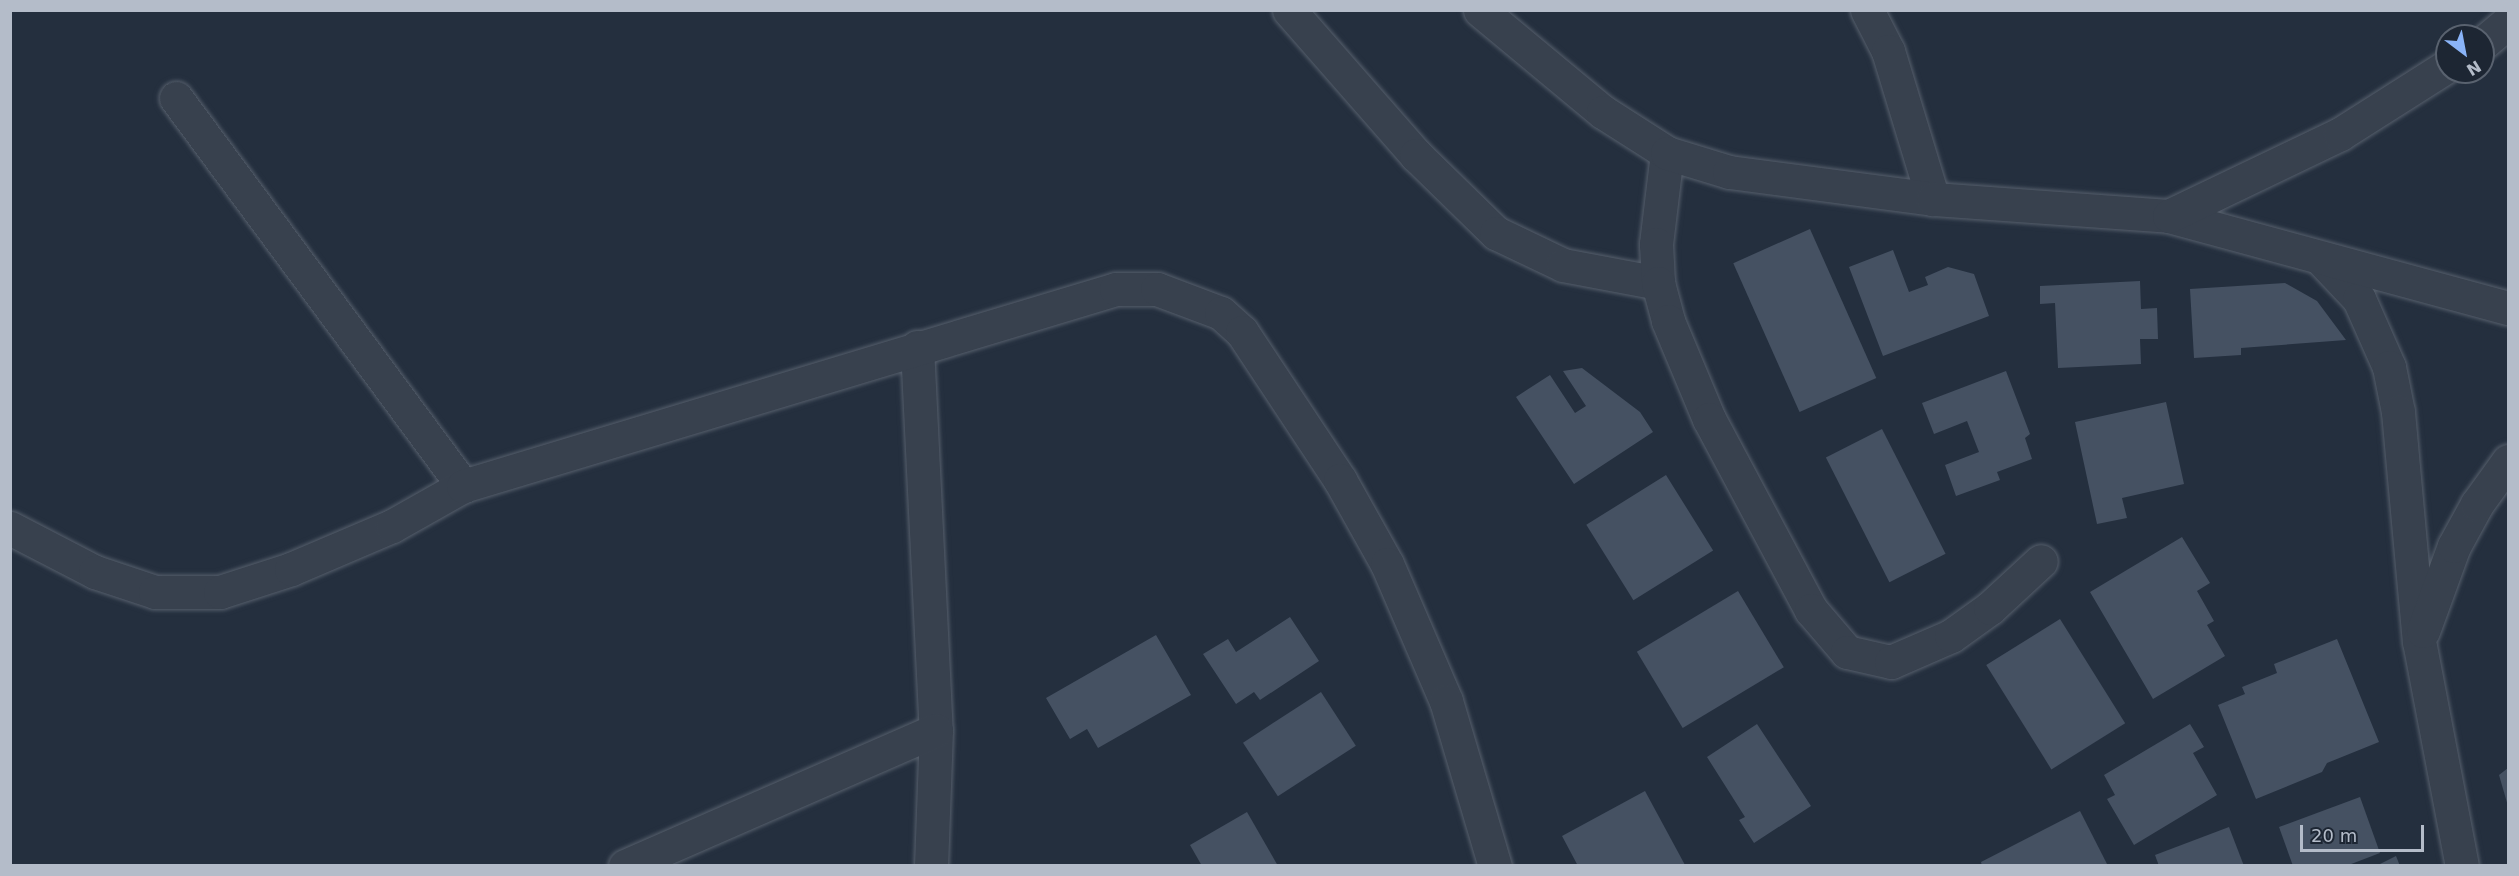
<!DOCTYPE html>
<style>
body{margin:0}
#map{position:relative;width:2519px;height:876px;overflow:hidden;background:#242f3e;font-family:"DejaVu Sans",sans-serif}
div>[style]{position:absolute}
.building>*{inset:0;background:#455162;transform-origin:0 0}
.roads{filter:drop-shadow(0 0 2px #565f6c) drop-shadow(0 0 2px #565f6c)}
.minor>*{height:33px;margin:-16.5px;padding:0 16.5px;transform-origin:16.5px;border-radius:16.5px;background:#38414e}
.tertiary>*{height:33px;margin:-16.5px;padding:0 16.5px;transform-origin:16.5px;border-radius:16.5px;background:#38414e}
span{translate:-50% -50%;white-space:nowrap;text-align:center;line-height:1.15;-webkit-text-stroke:6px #1d2633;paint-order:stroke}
.frame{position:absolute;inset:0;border:12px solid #b4bcc9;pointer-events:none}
.north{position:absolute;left:2435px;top:24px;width:60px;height:60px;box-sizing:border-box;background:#1d2633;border:2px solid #59626f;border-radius:50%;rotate:148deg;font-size:16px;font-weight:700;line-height:24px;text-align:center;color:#b4bcc9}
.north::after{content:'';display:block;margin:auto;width:21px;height:27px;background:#8ab4f8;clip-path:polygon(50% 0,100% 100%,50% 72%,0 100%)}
.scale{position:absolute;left:2300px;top:825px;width:124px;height:27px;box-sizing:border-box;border:3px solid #b4bcc9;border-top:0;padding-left:8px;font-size:18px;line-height:21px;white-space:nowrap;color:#b4bcc9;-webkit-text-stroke:4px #1d2633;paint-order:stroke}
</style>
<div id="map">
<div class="building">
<i style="left:1810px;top:229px;width:163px;height:84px;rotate:66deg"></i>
<i style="clip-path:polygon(1893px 250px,1909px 292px,1928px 285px,1925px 277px,1948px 267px,1974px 274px,1989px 316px,1883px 356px,1849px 267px)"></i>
<i style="clip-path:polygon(2140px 281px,2141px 309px,2157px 308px,2158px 339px,2140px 339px,2141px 364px,2058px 368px,2055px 303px,2040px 304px,2040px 286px)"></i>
<i style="clip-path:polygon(2285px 283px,2317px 301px,2346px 340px,2241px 348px,2241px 355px,2194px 358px,2190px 289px)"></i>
<i style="clip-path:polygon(1582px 368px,1640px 412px,1653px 432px,1574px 484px,1516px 397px,1550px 375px,1575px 413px,1586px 406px,1563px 371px)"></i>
<i style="clip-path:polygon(2006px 371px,2030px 434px,2025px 438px,2032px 459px,1997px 472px,2000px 480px,1956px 496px,1945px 465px,1979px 452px,1967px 421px,1934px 434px,1922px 403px)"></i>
<i style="clip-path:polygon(2166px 402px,2184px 484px,2122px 498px,2127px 518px,2097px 524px,2075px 422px)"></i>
<i style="left:1882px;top:429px;width:140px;height:63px;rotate:63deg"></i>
<i style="left:1666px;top:475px;width:89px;height:94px;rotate:58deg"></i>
<i style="clip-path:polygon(2182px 537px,2210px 583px,2197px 591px,2214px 621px,2207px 625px,2225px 656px,2153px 699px,2090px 592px)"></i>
<i style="left:1738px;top:591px;width:89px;height:118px;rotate:59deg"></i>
<i style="clip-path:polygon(1290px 617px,1319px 661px,1260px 700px,1254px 692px,1236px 704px,1203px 654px,1228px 639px,1236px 652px)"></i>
<i style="left:2060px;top:619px;width:123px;height:87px;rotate:58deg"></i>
<i style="clip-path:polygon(1156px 635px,1191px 695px,1098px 748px,1087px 729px,1070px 739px,1046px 698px)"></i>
<i style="clip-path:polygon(2337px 639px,2379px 742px,2327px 763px,2322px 772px,2256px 799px,2218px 705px,2245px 694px,2242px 687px,2277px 673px,2274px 664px)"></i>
<i style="left:1321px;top:692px;width:64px;height:93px;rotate:57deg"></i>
<i style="clip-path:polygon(1757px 724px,1811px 806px,1754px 843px,1739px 820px,1745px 817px,1707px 757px)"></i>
<i style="clip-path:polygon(2190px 724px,2204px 747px,2193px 753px,2217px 795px,2134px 845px,2107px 799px,2115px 795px,2104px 775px)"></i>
<i style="clip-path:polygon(2508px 768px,2508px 806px,2499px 775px)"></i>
<i style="clip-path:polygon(1645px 791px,1685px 865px,1578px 866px,1562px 836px)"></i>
<i style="clip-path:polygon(2360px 797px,2380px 853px,2346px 866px,2293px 866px,2279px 827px)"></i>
<i style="clip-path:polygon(2080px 811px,2107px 864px,1982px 866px,1981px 862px)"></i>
<i style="clip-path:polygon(1247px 812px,1278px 866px,1202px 866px,1190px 845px)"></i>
<i style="clip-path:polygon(2229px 827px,2244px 866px,2159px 866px,2155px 855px)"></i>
<i style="clip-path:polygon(2396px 856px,2400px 866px,2376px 866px)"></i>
</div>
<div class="roads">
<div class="minor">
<i style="left:1289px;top:10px;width:193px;rotate:48.8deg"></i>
<i style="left:1416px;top:155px;width:112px;rotate:44.3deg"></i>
<i style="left:1496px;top:233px;width:74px;rotate:25.5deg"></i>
<i style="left:1563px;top:265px;width:97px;rotate:10.7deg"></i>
<i style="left:1867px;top:10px;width:46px;rotate:62.9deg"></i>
<i style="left:1888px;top:51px;width:155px;rotate:73.1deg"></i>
<i style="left:176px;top:98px;width:483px;rotate:53.5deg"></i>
<i style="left:1667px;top:153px;width:92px;rotate:96.9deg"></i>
<i style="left:1656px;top:244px;width:39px;rotate:87deg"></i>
<i style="left:1658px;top:283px;width:39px;rotate:75deg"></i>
<i style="left:1668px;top:321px;width:106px;rotate:67.3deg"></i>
<i style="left:1709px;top:419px;width:217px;rotate:61.9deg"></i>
<i style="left:1811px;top:610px;width:55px;rotate:49.4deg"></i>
<i style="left:1847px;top:652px;width:45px;rotate:12.8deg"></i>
<i style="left:1891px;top:662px;width:65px;rotate:-23.4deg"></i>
<i style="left:1951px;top:636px;width:48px;rotate:-35.7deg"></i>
<i style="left:1990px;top:608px;width:69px;rotate:-42.7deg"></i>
<i style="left:2321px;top:259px;width:55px;rotate:46.5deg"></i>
<i style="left:2359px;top:299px;width:74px;rotate:66.2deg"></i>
<i style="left:2389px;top:367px;width:46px;rotate:78.7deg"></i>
<i style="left:2398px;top:412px;width:230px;rotate:84.8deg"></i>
<i style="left:2419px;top:641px;width:229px;rotate:79.2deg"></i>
<i style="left:917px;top:347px;width:383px;rotate:87.2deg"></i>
<i style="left:936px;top:730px;width:136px;rotate:92.1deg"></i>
<i style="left:10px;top:528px;width:96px;rotate:27.4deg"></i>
<i style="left:95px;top:572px;width:63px;rotate:18.4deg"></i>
<i style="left:155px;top:592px;width:65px"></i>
<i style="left:220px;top:592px;width:75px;rotate:-17.9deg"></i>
<i style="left:291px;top:569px;width:110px;rotate:-23.1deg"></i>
<i style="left:392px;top:526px;width:81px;rotate:-29.4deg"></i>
<i style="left:463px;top:486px;width:682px;rotate:-16.79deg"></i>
<i style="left:1116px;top:289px;width:41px"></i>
<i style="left:1157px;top:289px;width:68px;rotate:20.6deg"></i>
<i style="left:1221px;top:313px;width:28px;rotate:42deg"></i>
<i style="left:1242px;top:332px;width:178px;rotate:56.5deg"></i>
<i style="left:1340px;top:480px;width:96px;rotate:60.8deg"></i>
<i style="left:1387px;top:564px;width:149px;rotate:66.7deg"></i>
<i style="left:1446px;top:701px;width:172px;rotate:73.5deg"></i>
<i style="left:2423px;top:631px;width:90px;rotate:-70deg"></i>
<i style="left:2454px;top:546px;width:48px;rotate:-61.3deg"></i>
<i style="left:2477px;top:504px;width:53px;rotate:-54.2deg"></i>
<i style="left:625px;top:866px;width:339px;rotate:-23.6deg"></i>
</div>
<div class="tertiary">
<i style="left:1480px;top:10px;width:160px;rotate:39.7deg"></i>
<i style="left:1603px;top:112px;width:76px;rotate:32.6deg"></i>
<i style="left:1667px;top:153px;width:65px;rotate:17deg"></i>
<i style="left:1729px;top:172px;width:206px;rotate:7.5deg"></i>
<i style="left:1933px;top:199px;width:237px;rotate:4.1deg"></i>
<i style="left:2169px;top:216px;width:351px;rotate:15.2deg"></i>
<i style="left:2483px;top:43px;width:33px;rotate:-40deg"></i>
<i style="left:2169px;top:216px;width:190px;rotate:-25.6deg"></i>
<i style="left:2340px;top:134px;width:127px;rotate:-32.4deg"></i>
</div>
</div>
<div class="frame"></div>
<div class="north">N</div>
<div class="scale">20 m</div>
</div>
